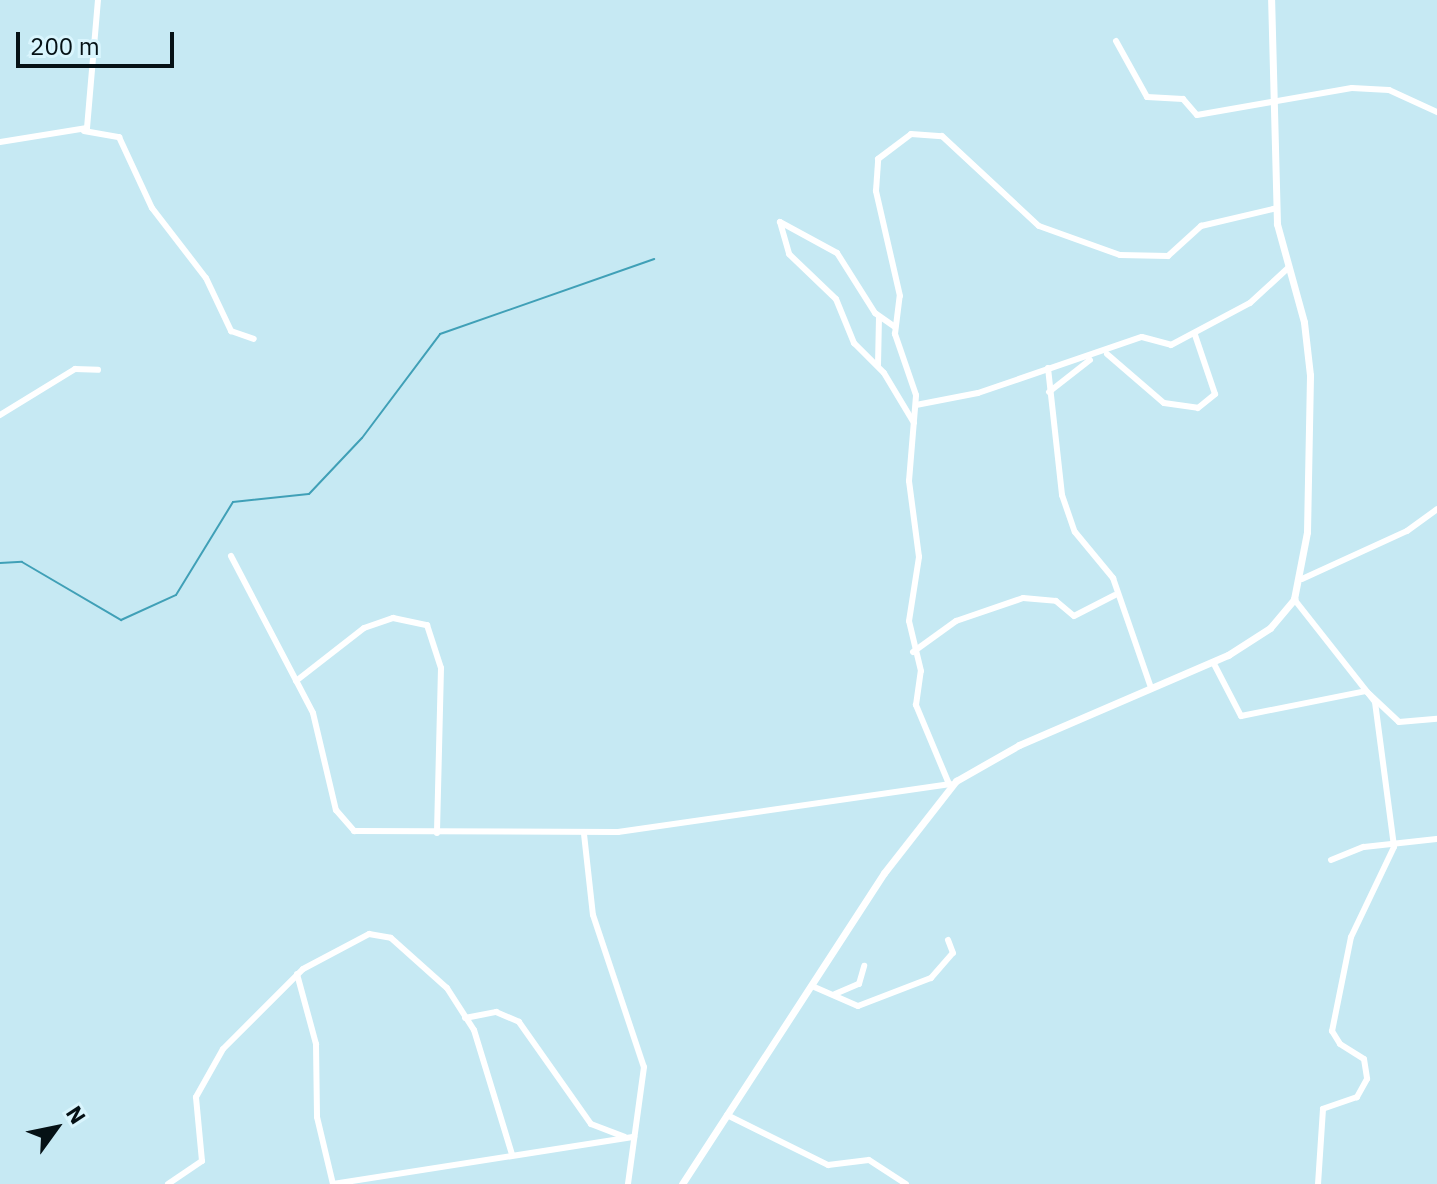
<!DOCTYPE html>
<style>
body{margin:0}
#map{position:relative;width:1437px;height:1184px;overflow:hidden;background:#c6e9f3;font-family:"IBM Plex Sans",sans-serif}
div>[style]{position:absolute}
.stream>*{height:2px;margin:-1px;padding:0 1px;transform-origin:1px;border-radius:1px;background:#40a0b7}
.minor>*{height:6px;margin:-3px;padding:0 3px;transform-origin:3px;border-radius:3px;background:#fff}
.tertiary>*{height:7px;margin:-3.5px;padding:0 3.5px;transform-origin:3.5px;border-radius:3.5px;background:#fff}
span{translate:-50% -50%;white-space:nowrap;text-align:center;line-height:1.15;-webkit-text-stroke:8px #d9f5fd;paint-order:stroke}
.north{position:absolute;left:16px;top:1088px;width:80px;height:80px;-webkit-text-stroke:6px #d9f5fd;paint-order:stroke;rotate:57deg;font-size:22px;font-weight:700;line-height:32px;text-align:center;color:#051115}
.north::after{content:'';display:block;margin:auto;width:28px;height:36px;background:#051115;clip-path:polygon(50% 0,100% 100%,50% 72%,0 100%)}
.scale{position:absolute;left:16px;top:32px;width:158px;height:36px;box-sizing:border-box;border:4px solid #051115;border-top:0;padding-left:10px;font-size:24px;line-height:28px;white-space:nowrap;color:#051115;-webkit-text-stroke:6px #d9f5fd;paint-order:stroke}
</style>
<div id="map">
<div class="stream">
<i style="left:0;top:563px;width:22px;rotate:-3deg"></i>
<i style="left:22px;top:562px;width:115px;rotate:30.4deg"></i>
<i style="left:121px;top:620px;width:60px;rotate:-24.4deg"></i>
<i style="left:176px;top:595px;width:109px;rotate:-58.5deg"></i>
<i style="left:233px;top:502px;width:76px;rotate:-6deg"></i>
<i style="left:309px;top:494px;width:77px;rotate:-46.6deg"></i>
<i style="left:362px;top:438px;width:130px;rotate:-53.1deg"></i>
<i style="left:440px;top:334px;width:227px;rotate:-19.3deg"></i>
</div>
<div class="minor">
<i style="left:1116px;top:41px;width:64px;rotate:61deg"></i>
<i style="left:1147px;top:97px;width:36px;rotate:3deg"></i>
<i style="left:1183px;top:99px;width:21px;rotate:49deg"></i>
<i style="left:1197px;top:115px;width:157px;rotate:-9.9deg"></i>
<i style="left:1352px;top:88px;width:37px;rotate:3deg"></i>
<i style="left:1389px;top:90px;width:53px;rotate:24.6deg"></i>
<i style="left:84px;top:131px;width:36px;rotate:10deg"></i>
<i style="left:119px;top:137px;width:78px;rotate:65.1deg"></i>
<i style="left:152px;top:208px;width:88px;rotate:52.4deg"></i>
<i style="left:206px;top:278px;width:59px;rotate:64.7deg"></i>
<i style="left:231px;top:331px;width:24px;rotate:19deg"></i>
<i style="left:0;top:142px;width:88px;rotate:-9.1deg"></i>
<i style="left:87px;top:128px;width:128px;rotate:-85.1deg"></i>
<i style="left:895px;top:327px;width:24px;rotate:-145deg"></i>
<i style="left:875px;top:313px;width:71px;rotate:-122.3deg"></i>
<i style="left:837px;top:253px;width:65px;rotate:-151.5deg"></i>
<i style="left:780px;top:222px;width:33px;rotate:74deg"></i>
<i style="left:789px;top:254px;width:65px;rotate:43.8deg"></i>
<i style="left:836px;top:299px;width:48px;rotate:67.8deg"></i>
<i style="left:854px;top:343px;width:42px;rotate:45deg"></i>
<i style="left:884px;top:373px;width:58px;rotate:59deg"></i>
<i style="left:1107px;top:354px;width:75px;rotate:40.7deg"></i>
<i style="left:1164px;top:403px;width:34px;rotate:8deg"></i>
<i style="left:1198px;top:408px;width:22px;rotate:-39deg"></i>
<i style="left:1215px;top:394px;width:62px;rotate:-108.7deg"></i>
<i style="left:878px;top:365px;width:47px;rotate:-88.8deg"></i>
<i style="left:1048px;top:368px;width:128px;rotate:83.7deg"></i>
<i style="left:1062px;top:495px;width:39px;rotate:71deg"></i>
<i style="left:1075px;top:532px;width:60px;rotate:50.4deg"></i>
<i style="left:1113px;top:578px;width:116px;rotate:70.9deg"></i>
<i style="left:1049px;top:392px;width:52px;rotate:-38deg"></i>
<i style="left:916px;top:405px;width:63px;rotate:-11deg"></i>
<i style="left:978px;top:393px;width:173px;rotate:-18.9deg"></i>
<i style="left:1142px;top:337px;width:30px;rotate:15deg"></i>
<i style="left:1171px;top:345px;width:89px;rotate:-28deg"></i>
<i style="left:1250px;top:303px;width:52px;rotate:-42.6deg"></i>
<i style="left:0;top:415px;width:88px;rotate:-31.5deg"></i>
<i style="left:75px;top:369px;width:23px;rotate:2deg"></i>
<i style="left:231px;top:556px;width:177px;rotate:62.4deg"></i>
<i style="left:313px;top:713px;width:100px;rotate:76.7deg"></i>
<i style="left:336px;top:810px;width:28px;rotate:49deg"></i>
<i style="left:354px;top:831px;width:264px;rotate:0.2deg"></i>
<i style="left:618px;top:832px;width:336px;rotate:-8.2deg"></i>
<i style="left:1302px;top:579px;width:115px;rotate:-24.6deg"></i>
<i style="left:1407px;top:531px;width:37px;rotate:-36deg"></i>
<i style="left:1294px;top:599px;width:131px;rotate:51.8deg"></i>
<i style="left:1375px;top:702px;width:146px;rotate:82.5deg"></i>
<i style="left:1394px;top:847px;width:100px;rotate:115.5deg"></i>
<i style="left:1351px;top:937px;width:96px;rotate:101.4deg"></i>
<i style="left:1332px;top:1031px;width:15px;rotate:58deg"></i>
<i style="left:1340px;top:1044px;width:28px;rotate:32deg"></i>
<i style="left:1364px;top:1059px;width:20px;rotate:81deg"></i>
<i style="left:1367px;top:1079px;width:21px;rotate:119deg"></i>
<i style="left:1357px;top:1097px;width:36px;rotate:161deg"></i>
<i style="left:1323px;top:1109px;width:75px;rotate:93.8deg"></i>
<i style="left:913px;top:652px;width:53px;rotate:-35.8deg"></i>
<i style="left:956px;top:621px;width:71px;rotate:-18.9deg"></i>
<i style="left:1023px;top:598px;width:33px;rotate:5deg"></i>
<i style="left:1056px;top:601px;width:23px;rotate:40deg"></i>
<i style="left:1074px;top:616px;width:46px;rotate:-27.1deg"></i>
<i style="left:1213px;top:662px;width:61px;rotate:62.6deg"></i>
<i style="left:1241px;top:716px;width:127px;rotate:-11.3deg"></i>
<i style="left:1366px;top:691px;width:45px;rotate:43.2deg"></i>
<i style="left:1399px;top:722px;width:38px;rotate:-5deg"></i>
<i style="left:296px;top:681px;width:86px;rotate:-37.9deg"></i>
<i style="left:364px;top:628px;width:31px;rotate:-19deg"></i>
<i style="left:393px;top:618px;width:35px;rotate:12deg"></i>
<i style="left:427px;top:625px;width:45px;rotate:72deg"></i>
<i style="left:441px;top:668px;width:165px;rotate:91.4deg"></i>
<i style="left:949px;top:784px;width:86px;rotate:-112.7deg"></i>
<i style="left:916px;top:705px;width:34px;rotate:-82deg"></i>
<i style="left:921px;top:671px;width:51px;rotate:-103.5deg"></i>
<i style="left:909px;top:621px;width:65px;rotate:-81.1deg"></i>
<i style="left:919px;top:557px;width:77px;rotate:-97.5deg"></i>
<i style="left:909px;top:481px;width:86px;rotate:-85.3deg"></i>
<i style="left:916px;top:395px;width:65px;rotate:-109deg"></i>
<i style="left:895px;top:334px;width:38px;rotate:-83deg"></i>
<i style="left:900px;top:296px;width:108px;rotate:-102.9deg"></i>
<i style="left:876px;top:191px;width:32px;rotate:-86deg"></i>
<i style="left:878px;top:159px;width:41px;rotate:-37.1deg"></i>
<i style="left:911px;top:134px;width:31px;rotate:4deg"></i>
<i style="left:942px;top:136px;width:132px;rotate:42.9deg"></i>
<i style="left:1039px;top:226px;width:86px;rotate:19.7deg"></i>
<i style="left:1120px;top:255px;width:48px;rotate:1.2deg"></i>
<i style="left:1168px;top:256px;width:45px;rotate:-42.3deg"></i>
<i style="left:1201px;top:226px;width:78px;rotate:-13.3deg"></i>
<i style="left:584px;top:834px;width:81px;rotate:83.7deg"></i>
<i style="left:593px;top:915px;width:160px;rotate:71.5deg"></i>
<i style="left:644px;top:1067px;width:118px;rotate:97.8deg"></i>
<i style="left:1331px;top:860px;width:35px;rotate:-22deg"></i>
<i style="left:1364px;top:847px;width:73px;rotate:-6.3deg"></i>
<i style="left:297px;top:974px;width:73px;rotate:74.8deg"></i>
<i style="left:316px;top:1044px;width:73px;rotate:89.2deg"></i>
<i style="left:317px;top:1117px;width:69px;rotate:76.6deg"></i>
<i style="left:812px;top:986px;width:50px;rotate:23.5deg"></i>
<i style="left:858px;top:1006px;width:78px;rotate:-21deg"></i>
<i style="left:931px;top:978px;width:33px;rotate:-49deg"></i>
<i style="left:953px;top:953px;width:14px;rotate:-111deg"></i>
<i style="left:835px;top:994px;width:26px;rotate:-23deg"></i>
<i style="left:859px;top:984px;width:19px;rotate:-74deg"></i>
<i style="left:465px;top:1018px;width:32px;rotate:-11deg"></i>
<i style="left:496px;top:1012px;width:25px;rotate:23deg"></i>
<i style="left:519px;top:1022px;width:125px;rotate:54.8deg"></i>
<i style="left:591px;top:1124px;width:36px;rotate:21deg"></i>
<i style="left:727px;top:1115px;width:113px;rotate:26.3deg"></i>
<i style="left:828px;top:1165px;width:41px;rotate:-7deg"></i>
<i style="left:869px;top:1160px;width:44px;rotate:33deg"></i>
<i style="left:168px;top:1184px;width:41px;rotate:-34.1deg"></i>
<i style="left:202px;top:1161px;width:64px;rotate:-95.4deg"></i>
<i style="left:196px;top:1097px;width:55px;rotate:-60.6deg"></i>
<i style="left:223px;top:1049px;width:113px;rotate:-45deg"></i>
<i style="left:303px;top:969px;width:75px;rotate:-27.9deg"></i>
<i style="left:369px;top:934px;width:22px;rotate:10deg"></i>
<i style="left:391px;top:938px;width:75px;rotate:41.8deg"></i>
<i style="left:447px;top:988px;width:50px;rotate:57.3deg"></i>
<i style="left:474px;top:1030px;width:130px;rotate:73deg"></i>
<i style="left:333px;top:1184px;width:305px;rotate:-8.9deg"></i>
</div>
<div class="tertiary">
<i style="left:682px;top:1184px;width:371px;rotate:-57deg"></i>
<i style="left:884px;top:873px;width:117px;rotate:-52deg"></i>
<i style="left:956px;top:781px;width:73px;rotate:-29.7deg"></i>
<i style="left:1019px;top:745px;width:228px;rotate:-23.3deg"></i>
<i style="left:1228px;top:655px;width:50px;rotate:-32.7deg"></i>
<i style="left:1270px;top:628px;width:38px;rotate:-50deg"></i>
<i style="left:1294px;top:599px;width:68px;rotate:-79deg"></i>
<i style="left:1307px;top:532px;width:157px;rotate:-88.9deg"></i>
<i style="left:1310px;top:375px;width:53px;rotate:-96.5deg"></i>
<i style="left:1304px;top:322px;width:102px;rotate:-105.4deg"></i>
<i style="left:1277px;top:224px;width:224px;rotate:-91.5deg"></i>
</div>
<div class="north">N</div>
<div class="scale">200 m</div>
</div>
